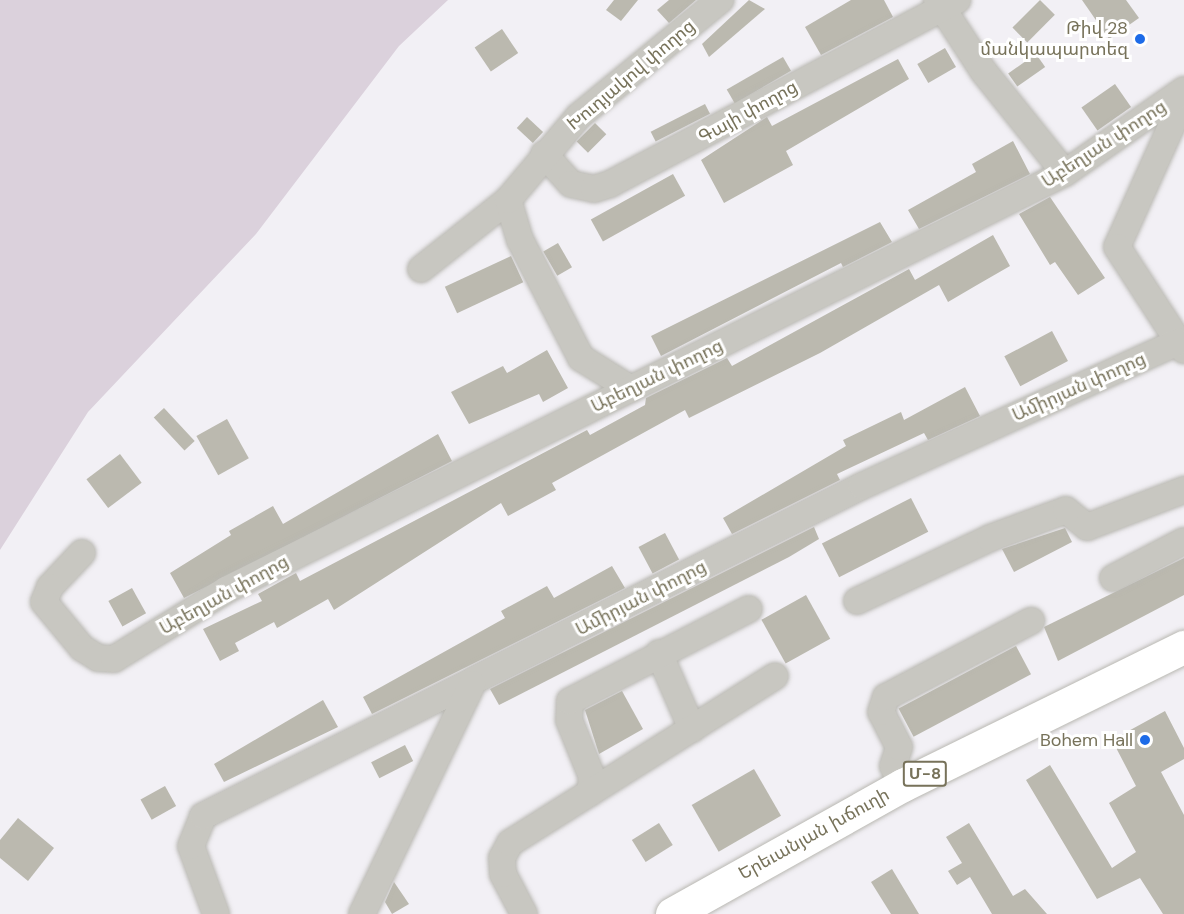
<!DOCTYPE html>
<meta charset="utf-8">
<style>
body{margin:0}
#map{position:relative;width:1184px;height:914px;overflow:hidden;background:#f2f0f5;font-family:"DM Sans","Noto Sans Armenian",sans-serif}
div>[style]{position:absolute}
.green>*{inset:0;background:#dbd1dc}
.building>*{inset:0;background:#bbb9af;transform-origin:0 0}
.roads{filter:drop-shadow(0 0 2px #b9b8b2) drop-shadow(0 0 2px #b9b8b2)}
.minor>*{height:26px;margin:-13px;padding:0 13px;transform-origin:13px;border-radius:13px;background:#c8c7c1}
.highway>*{height:33px;margin:-16.5px;padding:0 16.5px;transform-origin:16.5px;border-radius:16.5px;background:#fff}
.dots>*{width:16px;height:16px;translate:-50% -50%;box-sizing:border-box;border:3px solid #fff;border-radius:50%}
span{translate:-50% -50%;white-space:nowrap;text-align:center;line-height:1.15;-webkit-text-stroke:6px #fff;paint-order:stroke}
.shield-label span{padding:2px 4px;background:#fff;border:2px solid;border-radius:4px;-webkit-text-stroke-width:0}
.shield-label{font-size:16px;color:#77725a;font-weight:700}
.poi-label{font-size:18px;color:#77725a}
.right{translate:-100% -50%;text-align:right}
.street-label{font-size:18px;color:#77725a}
</style>
<div id="map">
<div class="green">
<i style="clip-path:polygon(0 0,448px 0,399px 46px,256px 234px,88px 412px,0 550px)"></i>
</div>
<div class="building">
<i style="clip-path:polygon(614px 0,638px 0,621px 21px,606px 10px)"></i>
<i style="clip-path:polygon(669px 0,696px 0,669px 23px,657px 10px)"></i>
<i style="clip-path:polygon(749px 0,765px 9px,709px 57px,702px 44px)"></i>
<i style="clip-path:polygon(851px 0,884px 0,893px 17px,821px 55px,805px 27px)"></i>
<i style="left:1040px;top:0;width:21px;height:39px;rotate:45deg"></i>
<i style="clip-path:polygon(1082px 0,1126px 0,1139px 18px,1109px 39px)"></i>
<i style="left:502px;top:29px;width:29px;height:33px;rotate:56deg"></i>
<i style="left:945px;top:48px;width:22px;height:32px;rotate:60deg"></i>
<i style="left:1036px;top:54px;width:16px;height:34px;rotate:55deg"></i>
<i style="left:783px;top:57px;width:16px;height:65px;rotate:60deg"></i>
<i style="clip-path:polygon(898px 59px,909px 79px,786px 151px,793px 165px,724px 203px,701px 160px,767px 117px,772px 126px)"></i>
<i style="left:1115px;top:84px;width:28px;height:41px;rotate:55deg"></i>
<i style="left:705px;top:104px;width:11px;height:61px;rotate:63deg"></i>
<i style="left:527px;top:117px;width:22px;height:15px;rotate:43deg"></i>
<i style="left:595px;top:123px;width:16px;height:26px;rotate:45deg"></i>
<i style="clip-path:polygon(1013px 141px,1030px 174px,919px 229px,908px 210px,976px 172px,972px 164px)"></i>
<i style="left:673px;top:174px;width:25px;height:94px;rotate:61deg"></i>
<i style="clip-path:polygon(1050px 197px,1105px 278px,1078px 295px,1055px 262px,1050px 265px,1019px 214px)"></i>
<i style="clip-path:polygon(880px 222px,892px 242px,843px 267px,841px 263px,661px 356px,651px 336px)"></i>
<i style="clip-path:polygon(993px 235px,1010px 266px,977px 285px,948px 302px,939px 285px,820px 353px,689px 418px,685px 410px,552px 483px,556px 490px,508px 516px,501px 503px,334px 610px,328px 599px,277px 628px,274px 622px,235px 643px,239px 651px,220px 661px,203px 629px,262px 601px,258px 594px,296px 573px,300px 581px,587px 430px,590px 435px,645px 405px,646px 398px,727px 358px,732px 366px,909px 269px,915px 280px)"></i>
<i style="left:558px;top:243px;width:28px;height:17px;rotate:60deg"></i>
<i style="left:511px;top:256px;width:29px;height:73px;rotate:65deg"></i>
<i style="left:1052px;top:331px;width:34px;height:54px;rotate:62deg"></i>
<i style="clip-path:polygon(547px 350px,568px 388px,543px 402px,539px 394px,469px 424px,451px 392px,503px 366px,507px 373px)"></i>
<i style="clip-path:polygon(965px 387px,980px 416px,928px 440px,924px 433px,837px 474px,840px 480px,732px 534px,723px 518px,846px 446px,843px 440px,901px 412px,904px 420px)"></i>
<i style="left:164px;top:408px;width:45px;height:14px;rotate:47deg"></i>
<i style="left:227px;top:419px;width:45px;height:35px;rotate:61deg"></i>
<i style="clip-path:polygon(438px 434px,452px 461px,184px 598px,170px 573px,231px 535px,229px 531px,273px 506px,283px 524px)"></i>
<i style="left:120px;top:454px;width:36px;height:42px;rotate:53deg"></i>
<i style="left:911px;top:498px;width:38px;height:100px;rotate:63deg"></i>
<i style="clip-path:polygon(814px 527px,819px 539px,789px 557px,499px 705px,490px 689px)"></i>
<i style="clip-path:polygon(1065px 528px,1072px 542px,1014px 572px,1002px 549px)"></i>
<i style="left:665px;top:533px;width:30px;height:30px;rotate:62deg"></i>
<i style="clip-path:polygon(1184px 558px,1184px 595px,1058px 661px,1044px 627px)"></i>
<i style="clip-path:polygon(612px 566px,625px 588px,372px 714px,363px 697px,505px 618px,501px 611px,547px 586px,554px 598px)"></i>
<i style="left:132px;top:588px;width:29px;height:27px;rotate:61deg"></i>
<i style="left:806px;top:595px;width:50px;height:51px;rotate:61deg"></i>
<i style="left:1016px;top:646px;width:32px;height:133px;rotate:62deg"></i>
<i style="clip-path:polygon(622px 691px,643px 729px,599px 754px,585px 710px)"></i>
<i style="clip-path:polygon(323px 700px,338px 727px,224px 782px,214px 764px)"></i>
<i style="clip-path:polygon(1165px 711px,1184px 748px,1184px 759px,1161px 772px,1184px 815px,1184px 914px,1163px 914px,1140px 878px,1097px 899px,1026px 780px,1050px 765px,1112px 868px,1136px 852px,1109px 803px,1136px 786px,1112px 740px)"></i>
<i style="left:405px;top:745px;width:18px;height:38px;rotate:63deg"></i>
<i style="left:754px;top:769px;width:54px;height:72px;rotate:60deg"></i>
<i style="left:165px;top:786px;width:23px;height:28px;rotate:61deg"></i>
<i style="clip-path:polygon(18px 818px,54px 848px,28px 881px,0 858px,0 840px)"></i>
<i style="left:659px;top:823px;width:26px;height:32px;rotate:58deg"></i>
<i style="clip-path:polygon(969px 823px,1013px 896px,1025px 889px,1047px 914px,992px 914px,970px 877px,957px 885px,948px 871px,962px 863px,946px 837px)"></i>
<i style="clip-path:polygon(892px 869px,919px 914px,891px 914px,871px 882px)"></i>
<i style="clip-path:polygon(394px 882px,409px 904px,392px 914px,385px 902px)"></i>
</div>
<div class="roads">
<div class="minor">
<i style="left:937px;top:0;width:86px;rotate:56.9deg"></i>
<i style="left:984px;top:72px;width:129px;rotate:51.3deg"></i>
<i style="left:1184px;top:98px;width:163px;rotate:114.2deg"></i>
<i style="left:1117px;top:247px;width:123px;rotate:57deg"></i>
<i style="left:544px;top:154px;width:40px;rotate:48deg"></i>
<i style="left:571px;top:184px;width:24px;rotate:12deg"></i>
<i style="left:594px;top:189px;width:17px;rotate:-17deg"></i>
<i style="left:610px;top:184px;width:393px;rotate:-27.9deg"></i>
<i style="left:421px;top:269px;width:111px;rotate:-38.4deg"></i>
<i style="left:631px;top:389px;width:59px;rotate:-148.2deg"></i>
<i style="left:581px;top:358px;width:133px;rotate:-117.3deg"></i>
<i style="left:520px;top:240px;width:42px;rotate:-106.7deg"></i>
<i style="left:508px;top:200px;width:110px;rotate:-49.8deg"></i>
<i style="left:579px;top:116px;width:183px;rotate:-39.4deg"></i>
<i style="left:82px;top:553px;width:47px;rotate:133.3deg"></i>
<i style="left:50px;top:587px;width:16px;rotate:112deg"></i>
<i style="left:44px;top:602px;width:60px;rotate:50.4deg"></i>
<i style="left:82px;top:648px;width:19px;rotate:32deg"></i>
<i style="left:98px;top:658px;width:16px;rotate:4deg"></i>
<i style="left:114px;top:659px;width:132px;rotate:-31.6deg"></i>
<i style="left:226px;top:590px;width:937px;rotate:-26.43deg"></i>
<i style="left:1065px;top:173px;width:145px;rotate:-34.9deg"></i>
<i style="left:1113px;top:578px;width:80px;rotate:-27.5deg"></i>
<i style="left:857px;top:601px;width:147px;rotate:-25.3deg"></i>
<i style="left:990px;top:538px;width:81px;rotate:-20.2deg"></i>
<i style="left:1066px;top:510px;width:27px;rotate:39deg"></i>
<i style="left:1087px;top:527px;width:104px;rotate:-20.9deg"></i>
<i style="left:659px;top:653px;width:83px;rotate:66.5deg"></i>
<i style="left:903px;top:785px;width:21px;rotate:-118deg"></i>
<i style="left:893px;top:766px;width:20px;rotate:-72deg"></i>
<i style="left:899px;top:747px;width:39px;rotate:-117deg"></i>
<i style="left:881px;top:712px;width:16px;rotate:-72deg"></i>
<i style="left:886px;top:697px;width:164px;rotate:-27.7deg"></i>
<i style="left:590px;top:793px;width:16px;rotate:-83deg"></i>
<i style="left:592px;top:777px;width:61px;rotate:-112deg"></i>
<i style="left:569px;top:720px;width:19px;rotate:-87deg"></i>
<i style="left:570px;top:701px;width:201px;rotate:-27.2deg"></i>
<i style="left:216px;top:914px;width:72px;rotate:-110.2deg"></i>
<i style="left:191px;top:846px;width:32px;rotate:-68deg"></i>
<i style="left:203px;top:816px;width:737px;rotate:-26.6deg"></i>
<i style="left:862px;top:486px;width:347px;rotate:-24.5deg"></i>
<i style="left:362px;top:914px;width:255px;rotate:-64.4deg"></i>
<i style="left:524px;top:914px;width:45px;rotate:-117.7deg"></i>
<i style="left:503px;top:874px;width:16px;rotate:-94deg"></i>
<i style="left:502px;top:858px;width:17px;rotate:-62deg"></i>
<i style="left:510px;top:843px;width:313px;rotate:-32.2deg"></i>
</div>
<div class="highway">
<i style="left:672px;top:914px;width:265px;rotate:-29.2deg"></i>
<i style="left:903px;top:785px;width:313px;rotate:-26.2deg"></i>
</div>
</div>
<div class="dots">
<i style="left:1140px;top:39px;background:#1d6be8"></i>
<i style="left:1145px;top:740px;background:#1d6be8"></i>
</div>
<div class="shield-label">
<span style="left:925px;top:774px">Մ-8</span>
</div>
<div class="poi-label">
<span class="right" style="left:1128px;top:39px">Թիվ 28<br>մանկապարտեզ</span>
<span class="right" style="left:1133px;top:740px">Bohem Hall</span>
</div>
<div class="street-label">
<span style="left:631px;top:75px;rotate:-40deg">Խուդյակով փողոց</span>
<span style="left:748px;top:112px;rotate:-29deg">Գայի փողոց</span>
<span style="left:1104px;top:144px;rotate:-33deg">Աբեղյան փողոց</span>
<span style="left:657px;top:376px;rotate:-26deg">Աբեղյան փողոց</span>
<span style="left:1079px;top:387px;rotate:-24deg">Ամիրյան փողոց</span>
<span style="left:224px;top:595px;rotate:-29deg">Աբեղյան փողոց</span>
<span style="left:641px;top:598px;rotate:-27deg">Ամիրյան փողոց</span>
<span style="left:814px;top:834px;rotate:-29deg">Երեւանյան խճուղի</span>
</div>
</div>
